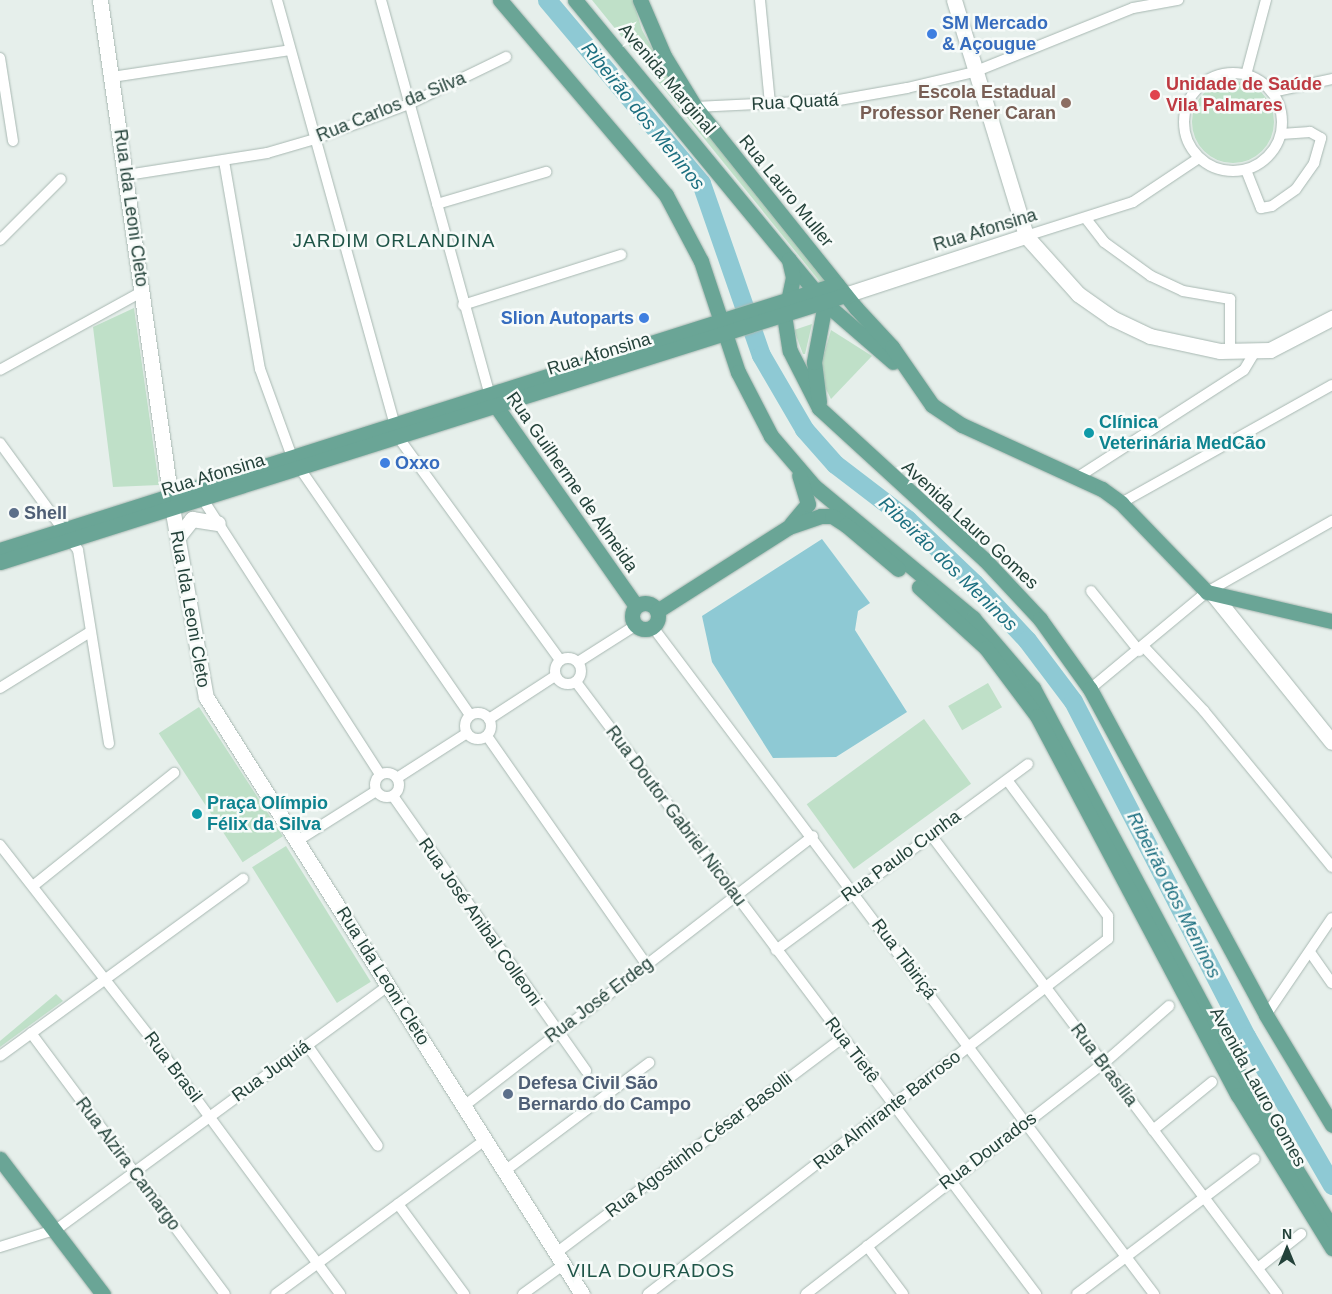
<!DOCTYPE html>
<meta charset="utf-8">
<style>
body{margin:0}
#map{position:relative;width:1332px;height:1294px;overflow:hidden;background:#e6efeb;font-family:Arial,sans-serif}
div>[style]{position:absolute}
.green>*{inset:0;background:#bfe0c8;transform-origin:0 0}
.round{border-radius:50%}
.water>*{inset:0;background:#8ec9d4}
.river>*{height:19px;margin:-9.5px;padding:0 9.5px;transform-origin:9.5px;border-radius:9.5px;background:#8ec9d4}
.roads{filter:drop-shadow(0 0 1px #a8b8b2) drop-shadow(0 0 1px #a8b8b2)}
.street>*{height:10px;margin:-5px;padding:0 5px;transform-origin:5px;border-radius:5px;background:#fff}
.street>.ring{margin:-5px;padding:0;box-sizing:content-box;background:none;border:10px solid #fff;border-radius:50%}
.secondary>*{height:15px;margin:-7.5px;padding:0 7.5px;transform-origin:7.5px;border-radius:7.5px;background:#fff}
.primary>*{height:15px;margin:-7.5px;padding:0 7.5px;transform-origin:7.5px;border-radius:7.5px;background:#6aa596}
.primary>.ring{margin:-7.5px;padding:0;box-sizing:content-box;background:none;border:15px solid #6aa596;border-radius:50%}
.dots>*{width:14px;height:14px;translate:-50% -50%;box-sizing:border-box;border:2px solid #f7fbf9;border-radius:50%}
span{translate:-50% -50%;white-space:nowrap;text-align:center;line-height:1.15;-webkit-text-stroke:5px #f7fbf9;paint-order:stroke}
.shop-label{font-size:18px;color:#366cbe;font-weight:700}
.left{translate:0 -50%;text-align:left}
.right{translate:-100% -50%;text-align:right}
.street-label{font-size:18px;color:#24423a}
.health-label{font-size:18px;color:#be3a42;font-weight:700}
.education-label{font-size:18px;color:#785e54;font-weight:700}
.culture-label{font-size:18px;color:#0d838f;font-weight:700}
.service-label{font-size:18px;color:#4e5e75;font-weight:700}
.water-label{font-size:19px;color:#1c6f80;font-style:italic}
.neighbourhood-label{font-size:19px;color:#1f5548;letter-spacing:1px}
.north{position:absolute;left:1262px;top:1224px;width:50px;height:50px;-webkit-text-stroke:4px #f7fbf9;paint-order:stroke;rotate:0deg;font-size:14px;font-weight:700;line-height:20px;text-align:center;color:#24423a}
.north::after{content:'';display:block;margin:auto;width:18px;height:22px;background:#24423a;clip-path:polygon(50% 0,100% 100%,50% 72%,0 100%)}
</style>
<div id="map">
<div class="green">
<i style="clip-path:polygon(592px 0,633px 0,642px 30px,664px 70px,827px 282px,825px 288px)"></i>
<i class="round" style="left:1192px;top:81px;width:82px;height:82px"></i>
<i style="clip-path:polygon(134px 308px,159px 485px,113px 487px,93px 327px)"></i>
<i style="clip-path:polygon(812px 324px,805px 354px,803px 354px,794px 330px)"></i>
<i style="clip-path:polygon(831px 330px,872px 356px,831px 399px,823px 383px,821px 364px)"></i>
<i style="left:988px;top:683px;width:28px;height:46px;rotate:60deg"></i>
<i style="left:199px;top:707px;width:154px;height:48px;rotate:57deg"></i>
<i style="left:924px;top:719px;width:80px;height:145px;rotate:54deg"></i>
<i style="left:286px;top:846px;width:160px;height:40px;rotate:58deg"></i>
<i style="clip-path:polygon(56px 994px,63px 1001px,0 1047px,0 1041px)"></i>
</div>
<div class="water">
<i style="clip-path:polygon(822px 539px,870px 603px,858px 611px,855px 630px,907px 712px,836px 757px,773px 758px,712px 662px,702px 616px)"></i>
</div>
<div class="river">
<i style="left:547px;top:0;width:239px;rotate:49.9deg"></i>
<i style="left:701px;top:183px;width:182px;rotate:70.8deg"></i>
<i style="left:761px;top:355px;width:86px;rotate:59.8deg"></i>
<i style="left:804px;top:429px;width:47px;rotate:48.5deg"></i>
<i style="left:835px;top:464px;width:91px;rotate:37.4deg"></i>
<i style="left:907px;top:519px;width:93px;rotate:43.7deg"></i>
<i style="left:974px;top:583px;width:78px;rotate:47.1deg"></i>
<i style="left:1027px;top:640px;width:76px;rotate:53deg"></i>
<i style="left:1073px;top:701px;width:377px;rotate:62.7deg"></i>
<i style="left:1246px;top:1036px;width:172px;rotate:60deg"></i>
</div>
<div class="roads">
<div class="street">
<i style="left:277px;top:0;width:453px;rotate:74.5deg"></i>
<i style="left:398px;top:437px;width:276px;rotate:54deg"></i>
<i style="left:381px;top:0;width:414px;rotate:74.6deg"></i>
<i style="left:760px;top:0;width:104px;rotate:84.5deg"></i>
<i style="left:0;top:58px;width:84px;rotate:81.1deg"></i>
<i class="ring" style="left:1184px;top:73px;width:88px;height:88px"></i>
<i style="left:1246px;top:75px;width:78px;rotate:-75.1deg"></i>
<i style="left:112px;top:77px;width:180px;rotate:-8.6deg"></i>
<i style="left:1272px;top:92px;width:61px;rotate:-12.2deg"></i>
<i style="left:695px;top:107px;width:144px;rotate:-2.8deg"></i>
<i style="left:839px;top:100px;width:69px;rotate:-10deg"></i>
<i style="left:907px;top:88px;width:69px;rotate:-13.4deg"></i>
<i style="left:974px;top:72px;width:171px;rotate:-21.9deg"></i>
<i style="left:1133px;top:8px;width:46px;rotate:-10.1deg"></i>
<i style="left:224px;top:161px;width:211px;rotate:80.2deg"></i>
<i style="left:260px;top:369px;width:94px;rotate:70deg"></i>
<i style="left:292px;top:457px;width:313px;rotate:55.4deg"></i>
<i style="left:1246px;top:170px;width:41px;rotate:68.5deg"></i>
<i style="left:1261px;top:208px;width:11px;rotate:-10deg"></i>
<i style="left:1272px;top:206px;width:29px;rotate:-35deg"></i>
<i style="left:1296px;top:189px;width:32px;rotate:-55deg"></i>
<i style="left:1314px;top:163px;width:26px;rotate:-74deg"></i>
<i style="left:1321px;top:138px;width:13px;rotate:-151deg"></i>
<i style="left:1310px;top:132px;width:29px;rotate:176deg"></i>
<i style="left:127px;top:175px;width:142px;rotate:-8.9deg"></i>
<i style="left:267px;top:153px;width:50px;rotate:-16.3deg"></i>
<i style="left:315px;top:139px;width:100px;rotate:-20.4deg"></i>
<i style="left:409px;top:104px;width:108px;rotate:-25.9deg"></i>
<i style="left:437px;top:204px;width:114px;rotate:-16.4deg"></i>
<i style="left:1087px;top:220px;width:28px;rotate:52deg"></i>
<i style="left:1104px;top:242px;width:58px;rotate:35.9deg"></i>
<i style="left:1151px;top:276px;width:35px;rotate:25deg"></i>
<i style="left:1183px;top:291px;width:48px;rotate:9.7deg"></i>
<i style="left:1230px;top:299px;width:52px;rotate:90deg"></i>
<i style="left:1026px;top:236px;width:112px;rotate:-17.6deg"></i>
<i style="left:1133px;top:202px;width:79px;rotate:-33.7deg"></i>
<i style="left:0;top:240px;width:86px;rotate:-45deg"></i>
<i style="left:463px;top:305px;width:166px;rotate:-17.6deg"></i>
<i style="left:0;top:370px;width:163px;rotate:-28.9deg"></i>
<i style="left:0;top:443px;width:132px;rotate:53.9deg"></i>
<i style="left:78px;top:550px;width:196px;rotate:80.9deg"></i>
<i style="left:1078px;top:477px;width:197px;rotate:-32.8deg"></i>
<i style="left:1244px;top:370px;width:21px;rotate:-59deg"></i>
<i style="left:202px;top:498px;width:328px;rotate:57.2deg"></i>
<i style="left:1121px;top:503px;width:242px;rotate:-29.2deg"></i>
<i style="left:1091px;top:591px;width:77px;rotate:51.3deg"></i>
<i style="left:652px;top:626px;width:836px;rotate:53.08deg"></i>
<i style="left:1144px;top:647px;width:88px;rotate:46.8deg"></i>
<i style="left:1204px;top:711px;width:202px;rotate:50.6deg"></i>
<i class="ring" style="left:555px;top:658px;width:16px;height:16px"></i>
<i style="left:578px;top:662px;width:69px;rotate:-32.5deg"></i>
<i style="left:576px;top:682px;width:766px;rotate:53.07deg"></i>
<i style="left:0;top:688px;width:106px;rotate:-31.9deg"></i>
<i style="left:1090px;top:689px;width:152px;rotate:-39.7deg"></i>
<i style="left:1207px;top:592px;width:144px;rotate:-29.6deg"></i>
<i class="ring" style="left:465px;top:713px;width:16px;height:16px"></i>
<i style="left:489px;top:719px;width:79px;rotate:-33.1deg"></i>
<i style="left:487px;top:736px;width:278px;rotate:55.1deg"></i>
<i class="ring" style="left:375px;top:773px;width:14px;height:14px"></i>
<i style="left:397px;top:778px;width:83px;rotate:-32.7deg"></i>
<i style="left:393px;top:796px;width:336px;rotate:54.9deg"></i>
<i style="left:931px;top:835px;width:575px;rotate:52.99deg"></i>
<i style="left:297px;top:841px;width:93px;rotate:-32.3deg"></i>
<i style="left:0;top:845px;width:256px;rotate:52deg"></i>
<i style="left:158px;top:1047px;width:307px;rotate:53.6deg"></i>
<i style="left:33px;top:886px;width:181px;rotate:-38.7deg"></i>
<i style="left:776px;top:950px;width:313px;rotate:-36.4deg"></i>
<i style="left:1310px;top:952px;width:38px;rotate:55deg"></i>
<i style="left:1266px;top:1015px;width:117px;rotate:-55.8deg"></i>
<i style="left:31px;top:1033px;width:325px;rotate:53.4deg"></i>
<i style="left:307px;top:1045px;width:123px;rotate:54.9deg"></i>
<i style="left:0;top:1056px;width:301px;rotate:-36.1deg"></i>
<i style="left:464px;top:1106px;width:441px;rotate:-37.7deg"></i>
<i style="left:1153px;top:1130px;width:76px;rotate:-39.1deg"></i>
<i style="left:506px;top:1170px;width:179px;rotate:-36.8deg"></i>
<i style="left:398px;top:1204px;width:112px;rotate:53.7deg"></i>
<i style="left:867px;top:1246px;width:60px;rotate:53.1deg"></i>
<i style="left:0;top:1247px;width:60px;rotate:-17.5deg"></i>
<i style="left:57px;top:1229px;width:412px;rotate:-36.3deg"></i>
<i style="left:556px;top:1253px;width:358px;rotate:-36.9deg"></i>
<i style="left:1258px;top:1268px;width:55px;rotate:-38.3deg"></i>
<i style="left:276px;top:1294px;width:261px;rotate:-36.4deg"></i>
<i style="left:523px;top:1294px;width:49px;rotate:-35.9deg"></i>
<i style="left:648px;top:1294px;width:581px;rotate:-37.66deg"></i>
<i style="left:1108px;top:939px;width:23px;rotate:-90deg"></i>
<i style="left:1108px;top:916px;width:169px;rotate:-126.6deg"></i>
<i style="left:806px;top:1294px;width:376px;rotate:-37.8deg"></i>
<i style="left:1103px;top:1064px;width:88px;rotate:-41.3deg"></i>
<i style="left:1077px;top:1294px;width:223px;rotate:-37.2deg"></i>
</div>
<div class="secondary">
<i style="left:100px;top:0;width:512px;rotate:81.92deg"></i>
<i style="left:172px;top:507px;width:193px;rotate:79.9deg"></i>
<i style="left:206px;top:697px;width:706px;rotate:57.8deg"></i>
<i style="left:954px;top:0;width:247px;rotate:73deg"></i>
<i style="left:1026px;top:236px;width:78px;rotate:48.1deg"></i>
<i style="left:1078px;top:294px;width:42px;rotate:35.2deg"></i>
<i style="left:1112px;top:318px;width:42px;rotate:25.3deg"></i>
<i style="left:1150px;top:336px;width:72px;rotate:12.1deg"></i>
<i style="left:1220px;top:351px;width:50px;rotate:-1.1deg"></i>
<i style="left:1270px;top:350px;width:70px;rotate:-27.3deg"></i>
<i style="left:845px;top:295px;width:190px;rotate:-18.1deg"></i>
<i style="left:178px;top:537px;width:23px;rotate:-52deg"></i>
<i style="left:192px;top:519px;width:26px;rotate:9deg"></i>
<i style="left:1212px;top:593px;width:191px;rotate:51.2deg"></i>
</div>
<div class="primary">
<i style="left:500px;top:0;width:256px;rotate:49.6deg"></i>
<i style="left:666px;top:195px;width:75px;rotate:62.1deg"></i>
<i style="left:701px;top:261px;width:117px;rotate:71.6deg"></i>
<i style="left:738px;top:372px;width:72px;rotate:62.7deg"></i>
<i style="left:771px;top:436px;width:66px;rotate:49.3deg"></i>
<i style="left:814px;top:486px;width:207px;rotate:39.7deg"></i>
<i style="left:973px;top:618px;width:92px;rotate:49.4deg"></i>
<i style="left:1033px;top:688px;width:455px;rotate:61.9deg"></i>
<i style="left:1247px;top:1089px;width:163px;rotate:58.6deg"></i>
<i style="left:575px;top:0;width:393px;rotate:50.5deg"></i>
<i style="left:825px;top:303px;width:90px;rotate:40.9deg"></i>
<i style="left:640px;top:0;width:61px;rotate:66.8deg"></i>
<i style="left:664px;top:56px;width:60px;rotate:58.7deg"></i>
<i style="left:695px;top:107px;width:258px;rotate:51.3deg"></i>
<i style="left:856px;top:308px;width:53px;rotate:47.3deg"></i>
<i style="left:892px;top:347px;width:70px;rotate:55.4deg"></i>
<i style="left:932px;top:405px;width:36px;rotate:34deg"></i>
<i style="left:962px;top:425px;width:154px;rotate:24.6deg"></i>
<i style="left:1102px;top:489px;width:24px;rotate:36deg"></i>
<i style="left:1121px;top:503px;width:124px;rotate:46deg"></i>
<i style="left:1207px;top:592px;width:128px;rotate:13.1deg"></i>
<i style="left:788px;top:301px;width:25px;rotate:-78deg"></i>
<i style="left:793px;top:277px;width:18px;rotate:-103deg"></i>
<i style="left:784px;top:315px;width:36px;rotate:81deg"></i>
<i style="left:790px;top:351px;width:64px;rotate:63deg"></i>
<i style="left:819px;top:408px;width:225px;rotate:42.5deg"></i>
<i style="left:985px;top:560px;width:81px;rotate:47deg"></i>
<i style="left:1040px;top:619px;width:86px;rotate:54.5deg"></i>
<i style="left:1090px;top:689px;width:370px;rotate:61.6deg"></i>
<i style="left:1266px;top:1015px;width:128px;rotate:59deg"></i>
<i style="left:819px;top:402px;width:40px;rotate:-97.1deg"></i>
<i style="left:814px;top:362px;width:60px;rotate:-79.4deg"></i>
<i style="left:496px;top:406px;width:244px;rotate:55deg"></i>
<i style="left:791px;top:524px;width:26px;rotate:-50deg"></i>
<i style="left:808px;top:504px;width:30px;rotate:-107deg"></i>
<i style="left:0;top:550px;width:878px;rotate:-17.63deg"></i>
<i style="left:0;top:562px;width:886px;rotate:-17.54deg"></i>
<i style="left:919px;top:587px;width:91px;rotate:42.3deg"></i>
<i style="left:986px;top:648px;width:85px;rotate:53.1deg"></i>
<i style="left:1037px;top:716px;width:429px;rotate:62.1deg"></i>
<i style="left:1238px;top:1095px;width:180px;rotate:58.4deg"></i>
<i class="ring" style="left:632px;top:603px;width:11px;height:11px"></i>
<i style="left:657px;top:611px;width:156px;rotate:-32.5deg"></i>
<i style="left:789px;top:527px;width:34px;rotate:-19deg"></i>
<i style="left:821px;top:516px;width:11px"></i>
<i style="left:832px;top:516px;width:17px;rotate:33deg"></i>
<i style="left:846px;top:525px;width:68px;rotate:40.2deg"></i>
<i style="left:0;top:1159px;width:170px;rotate:52.7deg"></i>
</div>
</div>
<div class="dots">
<i style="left:932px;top:34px;background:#3f7fe0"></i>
<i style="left:1155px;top:95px;background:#e0444e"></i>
<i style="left:1066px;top:103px;background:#8d6e63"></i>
<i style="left:644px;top:318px;background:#3f7fe0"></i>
<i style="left:1089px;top:433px;background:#0f9aa8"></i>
<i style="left:385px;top:463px;background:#3f7fe0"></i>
<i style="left:14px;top:513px;background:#5c6f8a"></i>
<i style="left:197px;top:814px;background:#0f9aa8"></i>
<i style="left:508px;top:1094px;background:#5c6f8a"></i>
</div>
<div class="shop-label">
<span class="left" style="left:942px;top:34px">SM Mercado<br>&amp; Açougue</span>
<span class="right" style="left:634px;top:318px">Slion Autoparts</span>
<span class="left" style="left:395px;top:463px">Oxxo</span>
</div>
<div class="street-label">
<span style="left:667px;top:79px;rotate:50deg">Avenida Marginal</span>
<span style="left:795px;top:102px;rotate:-3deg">Rua Quatá</span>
<span style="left:391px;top:107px;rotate:-22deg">Rua Carlos da Silva</span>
<span style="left:786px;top:191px;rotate:51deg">Rua Lauro Muller</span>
<span style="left:131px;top:208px;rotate:82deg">Rua Ida Leoni Cleto</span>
<span style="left:985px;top:230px;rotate:-17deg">Rua Afonsina</span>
<span style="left:599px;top:354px;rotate:-17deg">Rua Afonsina</span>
<span style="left:213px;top:475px;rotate:-17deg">Rua Afonsina</span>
<span style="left:572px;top:482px;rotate:55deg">Rua Guilherme de Almeida</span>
<span style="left:970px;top:525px;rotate:43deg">Avenida Lauro Gomes</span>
<span style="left:190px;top:609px;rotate:80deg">Rua Ida Leoni Cleto</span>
<span style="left:676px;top:816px;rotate:53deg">Rua Doutor Gabriel Nicolau</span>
<span style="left:901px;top:856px;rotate:-36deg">Rua Paulo Cunha</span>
<span style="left:480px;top:922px;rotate:55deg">Rua José Anibal Colleoni</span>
<span style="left:904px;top:959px;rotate:53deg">Rua Tibiriçá</span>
<span style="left:383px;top:976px;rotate:58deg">Rua Ida Leoni Cleto</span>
<span style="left:599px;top:1000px;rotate:-37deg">Rua José Erdeg</span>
<span style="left:852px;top:1050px;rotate:53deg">Rua Tietê</span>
<span style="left:1104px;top:1065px;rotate:53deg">Rua Brasília</span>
<span style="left:173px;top:1067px;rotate:53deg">Rua Brasil</span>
<span style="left:271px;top:1071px;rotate:-36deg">Rua Juquiá</span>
<span style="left:1258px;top:1087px;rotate:61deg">Avenida Lauro Gomes</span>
<span style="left:887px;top:1110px;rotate:-38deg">Rua Almirante Barroso</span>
<span style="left:699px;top:1145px;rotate:-37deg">Rua Agostinho César Basolli</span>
<span style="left:988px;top:1151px;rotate:-37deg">Rua Dourados</span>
<span style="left:128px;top:1164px;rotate:53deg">Rua Alzira Camargo</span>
</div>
<div class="health-label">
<span class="left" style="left:1166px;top:95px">Unidade de Saúde<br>Vila Palmares</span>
</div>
<div class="education-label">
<span class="right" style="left:1056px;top:103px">Escola Estadual<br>Professor Rener Caran</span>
</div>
<div class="culture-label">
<span class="left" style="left:1099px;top:433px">Clínica<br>Veterinária MedCão</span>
<span class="left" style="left:207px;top:814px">Praça Olímpio<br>Félix da Silva</span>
</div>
<div class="service-label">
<span class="left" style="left:24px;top:513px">Shell</span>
<span class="left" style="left:518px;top:1094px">Defesa Civil São<br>Bernardo do Campo</span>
</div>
<div class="water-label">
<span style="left:643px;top:116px;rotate:51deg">Ribeirão dos Meninos</span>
<span style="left:948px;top:564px;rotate:44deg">Ribeirão dos Meninos</span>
<span style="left:1174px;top:895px;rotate:63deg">Ribeirão dos Meninos</span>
</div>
<div class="neighbourhood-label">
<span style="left:394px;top:241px">JARDIM ORLANDINA</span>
<span style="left:651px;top:1271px">VILA DOURADOS</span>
</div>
<div class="north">N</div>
</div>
